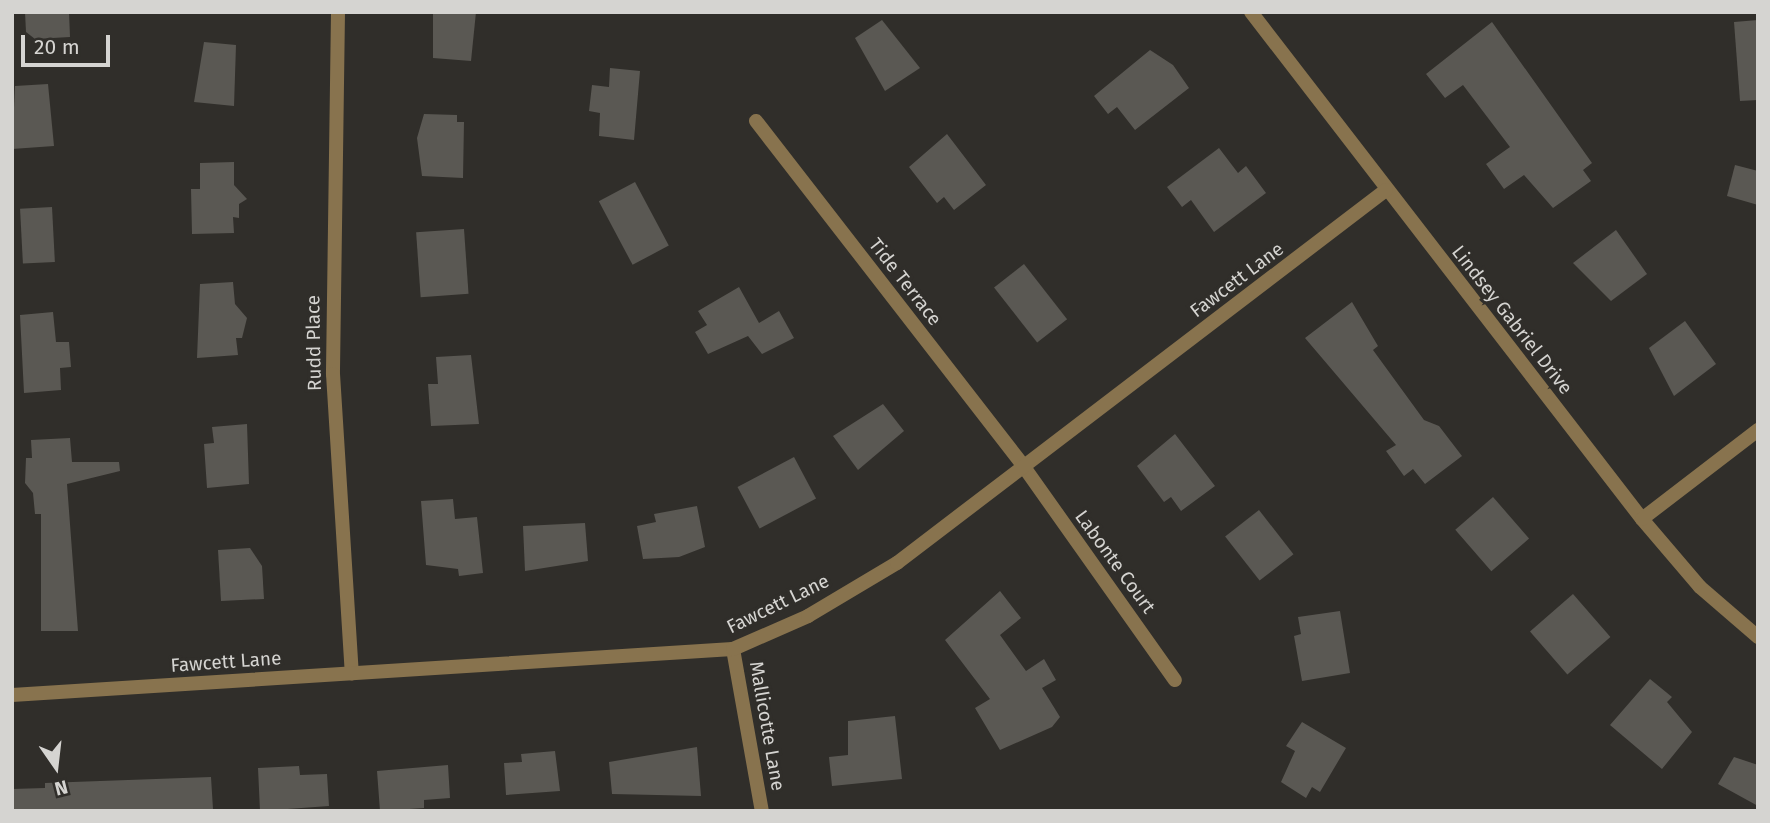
<!DOCTYPE html>
<style>
body{margin:0}
#map{position:relative;width:1770px;height:823px;overflow:hidden;background:#302e2a;font-family:"Fira Sans",sans-serif}
div>[style]{position:absolute}
.building>*{inset:0;background:#5a5853;transform-origin:0 0}
.minor>*{height:14px;margin:-7px;padding:0 7px;transform-origin:7px;border-radius:7px;background:#88734e}
span{translate:-50% -50%;white-space:nowrap;text-align:center;line-height:1.15;-webkit-text-stroke:6px #302e2a;paint-order:stroke}
.street-label{font-size:19px;color:#d5d4d1}
.frame{position:absolute;inset:0;border:14px solid #d5d4d1;pointer-events:none}
.north{position:absolute;left:21px;top:732px;width:70px;height:70px;-webkit-text-stroke:5px #302e2a;paint-order:stroke;rotate:166deg;font-size:19px;font-weight:700;line-height:28px;text-align:center;color:#d5d4d1}
.north::after{content:'';display:block;margin:auto;width:24px;height:32px;background:#d5d4d1;clip-path:polygon(50% 0,100% 100%,50% 72%,0 100%)}
.scale{position:absolute;left:21px;top:35px;width:89px;height:32px;box-sizing:border-box;border:4px solid #d5d4d1;border-top:0;padding-left:9px;font-size:21px;line-height:24px;white-space:nowrap;color:#d5d4d1;-webkit-text-stroke:5px #302e2a;paint-order:stroke}
</style>
<div id="map">
<div class="building">
<i style="clip-path:polygon(25px 12px,69px 12px,70px 37px,35px 39px,26px 32px)"></i>
<i style="clip-path:polygon(433px 12px,476px 12px,471px 61px,433px 58px)"></i>
<i style="clip-path:polygon(882px 20px,920px 68px,885px 91px,855px 38px)"></i>
<i style="clip-path:polygon(1758px 20px,1758px 100px,1740px 101px,1734px 22px)"></i>
<i style="clip-path:polygon(1492px 22px,1592px 163px,1583px 170px,1591px 181px,1553px 208px,1524px 175px,1504px 189px,1486px 164px,1510px 147px,1463px 85px,1445px 98px,1426px 74px)"></i>
<i style="clip-path:polygon(204px 42px,236px 45px,234px 106px,194px 102px)"></i>
<i style="clip-path:polygon(1150px 50px,1173px 65px,1189px 88px,1135px 130px,1117px 107px,1108px 114px,1094px 96px)"></i>
<i style="clip-path:polygon(610px 68px,640px 71px,634px 140px,599px 136px,600px 113px,589px 111px,592px 85px,609px 87px)"></i>
<i style="clip-path:polygon(48px 84px,54px 146px,12px 149px,15px 86px)"></i>
<i style="clip-path:polygon(424px 114px,457px 115px,457px 122px,464px 122px,463px 178px,422px 176px,417px 138px)"></i>
<i style="clip-path:polygon(947px 134px,986px 185px,954px 210px,944px 197px,937px 203px,909px 167px)"></i>
<i style="clip-path:polygon(1219px 148px,1238px 173px,1246px 166px,1266px 193px,1214px 232px,1191px 200px,1182px 207px,1167px 187px)"></i>
<i style="clip-path:polygon(234px 162px,234px 185px,247px 199px,239px 204px,239px 218px,233px 217px,234px 233px,192px 234px,191px 189px,200px 189px,200px 163px)"></i>
<i style="clip-path:polygon(1735px 165px,1758px 171px,1758px 205px,1727px 196px)"></i>
<i style="left:635px;top:182px;width:72px;height:41px;rotate:62deg"></i>
<i style="left:52px;top:207px;width:55px;height:32px;rotate:87deg"></i>
<i style="left:464px;top:229px;width:65px;height:48px;rotate:86deg"></i>
<i style="clip-path:polygon(1616px 230px,1647px 274px,1611px 301px,1573px 263px)"></i>
<i style="left:1024px;top:264px;width:70px;height:38px;rotate:52deg"></i>
<i style="clip-path:polygon(233px 282px,235px 304px,247px 318px,242px 338px,236px 338px,238px 355px,197px 358px,200px 284px)"></i>
<i style="clip-path:polygon(739px 287px,759px 323px,779px 311px,794px 338px,762px 354px,748px 336px,708px 354px,695px 332px,707px 325px,698px 311px)"></i>
<i style="clip-path:polygon(1352px 302px,1378px 346px,1373px 350px,1424px 420px,1439px 426px,1462px 456px,1425px 484px,1413px 469px,1404px 476px,1386px 451px,1396px 445px,1305px 338px)"></i>
<i style="clip-path:polygon(53px 312px,56px 342px,69px 342px,71px 367px,60px 368px,61px 390px,24px 393px,20px 315px)"></i>
<i style="clip-path:polygon(1685px 321px,1716px 364px,1674px 396px,1649px 348px)"></i>
<i style="clip-path:polygon(471px 355px,479px 424px,431px 426px,428px 384px,438px 384px,436px 357px)"></i>
<i style="clip-path:polygon(883px 404px,904px 431px,858px 470px,833px 436px)"></i>
<i style="clip-path:polygon(247px 424px,249px 484px,207px 488px,204px 444px,214px 443px,212px 427px)"></i>
<i style="clip-path:polygon(1175px 434px,1215px 486px,1181px 511px,1171px 497px,1164px 502px,1137px 466px)"></i>
<i style="clip-path:polygon(70px 438px,72px 462px,119px 462px,120px 471px,67px 484px,78px 631px,41px 631px,41px 514px,35px 514px,33px 493px,25px 483px,26px 458px,32px 458px,31px 440px)"></i>
<i style="left:794px;top:457px;width:47px;height:64px;rotate:62deg"></i>
<i style="left:1493px;top:497px;width:55px;height:50px;rotate:49deg"></i>
<i style="clip-path:polygon(453px 499px,455px 519px,477px 517px,483px 573px,459px 576px,458px 569px,426px 565px,421px 501px)"></i>
<i style="clip-path:polygon(697px 506px,705px 547px,679px 557px,643px 559px,637px 526px,656px 522px,654px 514px)"></i>
<i style="left:1259px;top:510px;width:56px;height:43px;rotate:52deg"></i>
<i style="clip-path:polygon(585px 523px,588px 561px,525px 571px,523px 526px)"></i>
<i style="clip-path:polygon(250px 548px,262px 566px,264px 599px,221px 601px,218px 550px)"></i>
<i style="clip-path:polygon(1000px 591px,1021px 618px,1000px 635px,1026px 671px,1044px 659px,1056px 680px,1042px 688px,1060px 717px,1052px 727px,1000px 750px,975px 708px,990px 699px,945px 640px)"></i>
<i style="left:1573px;top:594px;width:57px;height:57px;rotate:49deg"></i>
<i style="clip-path:polygon(1340px 611px,1350px 673px,1302px 681px,1294px 636px,1301px 634px,1298px 617px)"></i>
<i style="clip-path:polygon(1650px 679px,1672px 697px,1667px 702px,1692px 732px,1662px 769px,1610px 725px)"></i>
<i style="clip-path:polygon(895px 716px,902px 779px,832px 786px,829px 757px,848px 755px,848px 721px)"></i>
<i style="clip-path:polygon(1302px 722px,1346px 748px,1320px 792px,1312px 787px,1306px 798px,1281px 782px,1295px 751px,1286px 746px)"></i>
<i style="clip-path:polygon(697px 747px,701px 796px,612px 794px,609px 762px)"></i>
<i style="clip-path:polygon(555px 751px,560px 791px,506px 795px,504px 763px,522px 762px,521px 754px)"></i>
<i style="clip-path:polygon(1734px 757px,1758px 765px,1758px 806px,1718px 784px)"></i>
<i style="clip-path:polygon(448px 765px,450px 798px,424px 800px,424px 808px,380px 811px,377px 771px)"></i>
<i style="clip-path:polygon(299px 766px,300px 775px,327px 774px,329px 806px,260px 811px,258px 768px)"></i>
<i style="clip-path:polygon(211px 777px,213px 809px,12px 811px,12px 789px,45px 788px,45px 783px)"></i>
</div>
<div class="minor">
<i style="left:338px;top:12px;width:362px;rotate:90.8deg"></i>
<i style="left:333px;top:374px;width:300px;rotate:86.4deg"></i>
<i style="left:1251px;top:12px;width:640px;rotate:52.36deg"></i>
<i style="left:1642px;top:519px;width:89px;rotate:49.5deg"></i>
<i style="left:1700px;top:587px;width:77px;rotate:40.8deg"></i>
<i style="left:756px;top:121px;width:438px;rotate:52.2deg"></i>
<i style="left:1024px;top:467px;width:261px;rotate:54.7deg"></i>
<i style="left:1642px;top:519px;width:146px;rotate:-37.5deg"></i>
<i style="left:733px;top:649px;width:165px;rotate:79.9deg"></i>
<i style="left:12px;top:695px;width:722px;rotate:-3.65deg"></i>
<i style="left:733px;top:649px;width:82px;rotate:-23.7deg"></i>
<i style="left:808px;top:616px;width:104px;rotate:-30.8deg"></i>
<i style="left:897px;top:563px;width:615px;rotate:-37.34deg"></i>
</div>
<div class="street-label">
<span style="left:1237px;top:280px;rotate:-37deg">Fawcett Lane</span>
<span style="left:905px;top:282px;rotate:52deg">Tide Terrace</span>
<span style="left:1512px;top:320px;rotate:52deg">Lindsey Gabriel Drive</span>
<span style="left:314px;top:343px;rotate:-91deg">Rudd Place</span>
<span style="left:1115px;top:562px;rotate:54deg">Labonte Court</span>
<span style="left:778px;top:604px;rotate:-26deg">Fawcett Lane</span>
<span style="left:226px;top:662px;rotate:-4deg">Fawcett Lane</span>
<span style="left:767px;top:726px;rotate:80deg">Mallicotte Lane</span>
</div>
<div class="frame"></div>
<div class="north">N</div>
<div class="scale">20 m</div>
</div>
